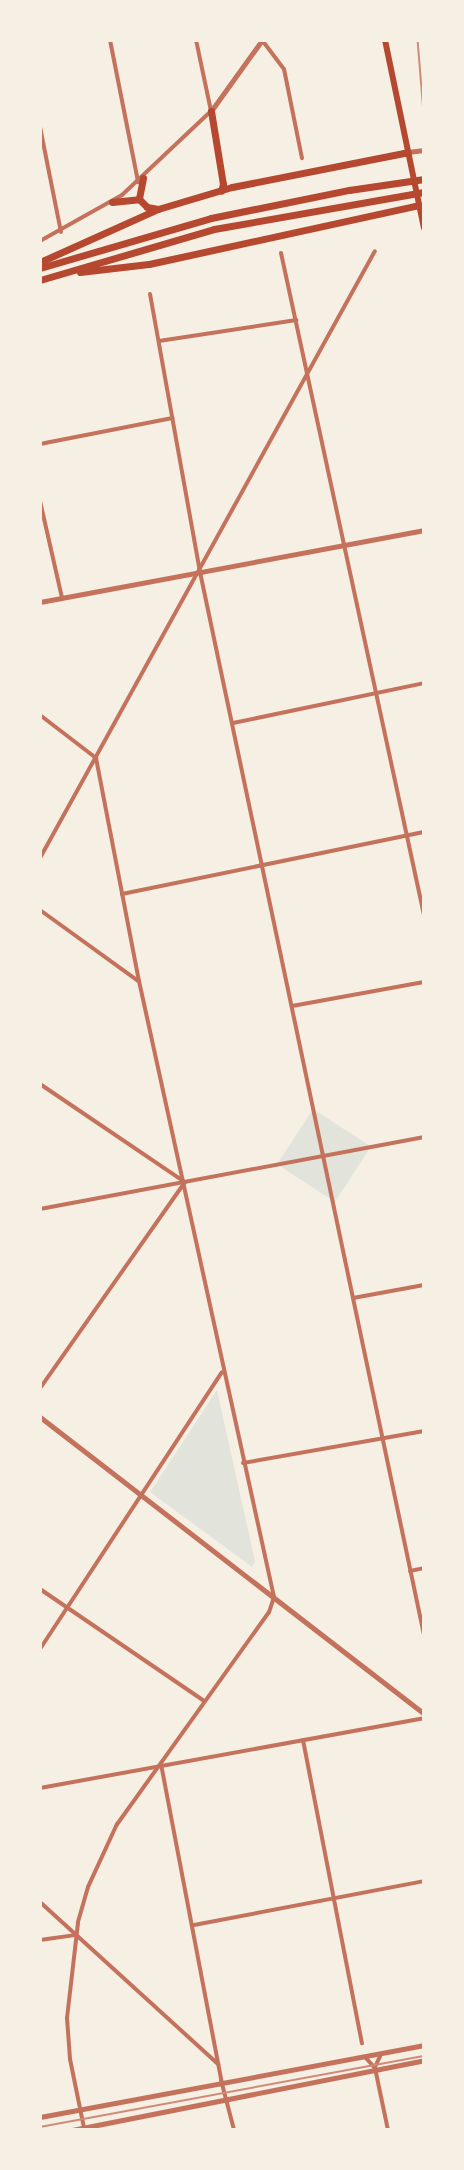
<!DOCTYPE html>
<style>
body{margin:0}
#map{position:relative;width:464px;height:2170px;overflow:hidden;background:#f6efe4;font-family:Commissioner,sans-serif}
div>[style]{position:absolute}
.green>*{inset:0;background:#e2e4dc;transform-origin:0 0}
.minor>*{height:4px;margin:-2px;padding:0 2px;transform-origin:2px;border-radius:2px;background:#c5725c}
.tertiary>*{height:5px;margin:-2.5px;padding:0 2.5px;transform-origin:2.5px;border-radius:2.5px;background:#c5725c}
.secondary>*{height:6px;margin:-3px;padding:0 3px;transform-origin:3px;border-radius:3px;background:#b5482f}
.primary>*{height:7px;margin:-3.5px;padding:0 3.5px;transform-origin:3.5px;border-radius:3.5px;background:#b5482f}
.tram>*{height:1.5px;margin:-0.75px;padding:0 0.75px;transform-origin:0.75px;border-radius:0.75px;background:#cf8b77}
span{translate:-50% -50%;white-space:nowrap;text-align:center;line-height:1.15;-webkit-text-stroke:4.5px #f6efe4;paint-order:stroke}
.frame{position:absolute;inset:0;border:42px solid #f6efe4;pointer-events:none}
</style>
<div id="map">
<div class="green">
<i style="left:313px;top:1109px;width:69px;height:66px;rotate:33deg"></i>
<i style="clip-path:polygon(217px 1390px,255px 1561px,252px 1567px,150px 1492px)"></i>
</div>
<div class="minor">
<i style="left:110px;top:40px;width:145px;rotate:78.8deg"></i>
<i style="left:262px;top:40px;width:36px;rotate:53deg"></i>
<i style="left:284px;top:69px;width:91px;rotate:78.6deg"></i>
<i style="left:40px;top:127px;width:107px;rotate:78.7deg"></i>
<i style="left:40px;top:241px;width:94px;rotate:-29.3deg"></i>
<i style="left:122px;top:195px;width:122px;rotate:-43.3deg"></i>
<i style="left:211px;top:111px;width:73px;rotate:-101.9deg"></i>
<i style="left:281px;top:253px;width:677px;rotate:77.81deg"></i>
<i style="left:150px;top:294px;width:282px;rotate:79.8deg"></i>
<i style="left:200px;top:572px;width:1086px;rotate:78.1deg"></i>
<i style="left:159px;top:341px;width:139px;rotate:-8.7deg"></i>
<i style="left:40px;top:444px;width:135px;rotate:-11.1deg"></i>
<i style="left:40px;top:501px;width:99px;rotate:77.2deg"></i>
<i style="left:40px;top:715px;width:71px;rotate:37.5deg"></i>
<i style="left:96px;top:758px;width:227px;rotate:79.1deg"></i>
<i style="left:139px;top:981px;width:631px;rotate:77.64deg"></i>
<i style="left:274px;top:1597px;width:16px;rotate:108deg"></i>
<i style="left:269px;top:1612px;width:261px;rotate:125.6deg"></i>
<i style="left:117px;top:1824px;width:69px;rotate:114.7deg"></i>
<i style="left:88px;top:1887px;width:37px;rotate:106deg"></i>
<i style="left:78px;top:1923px;width:96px;rotate:96.6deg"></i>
<i style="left:67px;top:2018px;width:41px;rotate:85.8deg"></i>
<i style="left:70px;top:2059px;width:70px;rotate:78.5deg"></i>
<i style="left:233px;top:723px;width:195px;rotate:-11.8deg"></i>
<i style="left:40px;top:858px;width:693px;rotate:-61.11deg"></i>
<i style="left:122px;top:894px;width:308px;rotate:-11.6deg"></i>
<i style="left:40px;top:910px;width:121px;rotate:35.9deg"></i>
<i style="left:292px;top:1006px;width:134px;rotate:-10.3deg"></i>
<i style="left:40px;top:1084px;width:175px;rotate:34.1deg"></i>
<i style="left:185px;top:1182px;width:252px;rotate:125.1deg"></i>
<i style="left:40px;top:1209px;width:391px;rotate:-10.6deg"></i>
<i style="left:353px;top:1298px;width:72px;rotate:-10.4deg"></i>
<i style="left:243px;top:1463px;width:184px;rotate:-10deg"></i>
<i style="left:410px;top:1571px;width:14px;rotate:-12deg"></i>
<i style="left:40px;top:1589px;width:197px;rotate:34.3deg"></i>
<i style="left:40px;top:1649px;width:331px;rotate:-56.7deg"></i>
<i style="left:303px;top:1740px;width:309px;rotate:79deg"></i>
<i style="left:161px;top:1764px;width:322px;rotate:79.2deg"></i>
<i style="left:221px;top:2080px;width:52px;rotate:75.4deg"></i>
<i style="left:40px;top:1788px;width:390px;rotate:-10.3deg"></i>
<i style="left:40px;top:1902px;width:241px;rotate:42.3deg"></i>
<i style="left:194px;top:1925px;width:234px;rotate:-10.8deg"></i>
<i style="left:40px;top:1940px;width:35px;rotate:-8deg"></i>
<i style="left:365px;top:2057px;width:15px;rotate:48deg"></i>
<i style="left:375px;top:2068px;width:63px;rotate:78.2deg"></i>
<i style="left:375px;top:2067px;width:14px;rotate:-65deg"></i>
</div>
<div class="tertiary">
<i style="left:211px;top:111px;width:87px;rotate:-54.3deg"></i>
<i style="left:408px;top:152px;width:16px;rotate:-7deg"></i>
<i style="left:40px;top:602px;width:391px;rotate:-10.6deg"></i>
<i style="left:40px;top:1417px;width:485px;rotate:37.7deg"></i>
<i style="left:40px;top:2117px;width:391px;rotate:-10.6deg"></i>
<i style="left:72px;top:2130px;width:359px;rotate:-11.2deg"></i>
</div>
<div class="secondary">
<i style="left:385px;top:40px;width:192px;rotate:78.3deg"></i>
</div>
<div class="primary">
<i style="left:211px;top:111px;width:74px;rotate:80.7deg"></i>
<i style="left:223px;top:184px;width:7px;rotate:106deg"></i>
<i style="left:143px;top:178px;width:21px;rotate:101deg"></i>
<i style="left:139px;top:199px;width:11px;rotate:45deg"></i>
<i style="left:147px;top:207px;width:11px;rotate:10deg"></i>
<i style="left:112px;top:202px;width:27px;rotate:-6deg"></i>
<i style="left:40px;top:262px;width:129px;rotate:-24.2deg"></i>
<i style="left:158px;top:209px;width:77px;rotate:-16.6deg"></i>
<i style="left:232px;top:187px;width:179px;rotate:-11.2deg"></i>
<i style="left:40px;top:268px;width:178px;rotate:-16.3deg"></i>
<i style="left:211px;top:218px;width:141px;rotate:-11.5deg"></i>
<i style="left:349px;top:190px;width:76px;rotate:-8.3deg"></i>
<i style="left:80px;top:272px;width:69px;rotate:-6.6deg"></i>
<i style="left:149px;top:264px;width:276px;rotate:-12.3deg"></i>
<i style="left:40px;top:280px;width:181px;rotate:-16.3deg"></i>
<i style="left:214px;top:229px;width:213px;rotate:-10deg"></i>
</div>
<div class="tram">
<i style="left:418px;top:40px;width:73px;rotate:85.3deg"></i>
<i style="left:40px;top:2127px;width:391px;rotate:-10.5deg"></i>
</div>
<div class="frame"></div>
</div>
